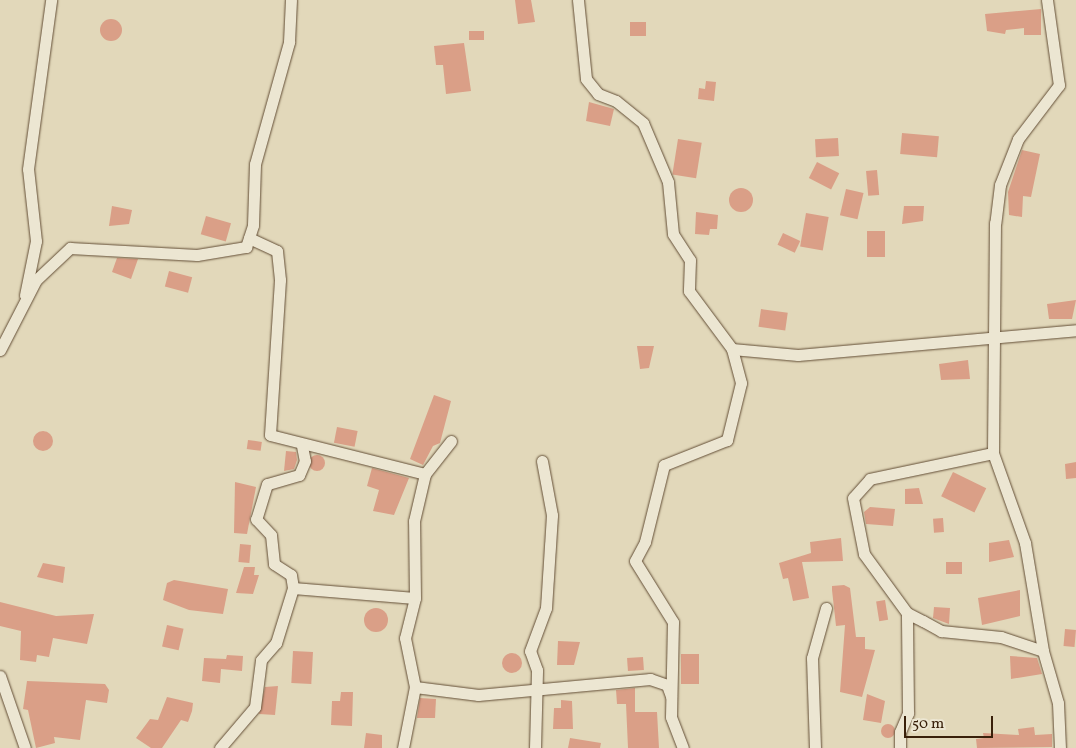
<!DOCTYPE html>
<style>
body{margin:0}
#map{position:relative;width:1076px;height:748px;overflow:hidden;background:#e2d8ba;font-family:Vollkorn,serif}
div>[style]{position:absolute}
.building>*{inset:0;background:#da9f87;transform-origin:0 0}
.round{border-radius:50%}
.roads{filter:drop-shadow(0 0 1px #634e36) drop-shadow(0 0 1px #634e36)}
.minor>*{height:11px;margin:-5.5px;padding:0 5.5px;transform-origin:5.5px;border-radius:5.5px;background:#ece6d2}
span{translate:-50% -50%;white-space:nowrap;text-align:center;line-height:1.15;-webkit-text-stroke:4.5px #ece6d2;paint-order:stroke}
.scale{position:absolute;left:904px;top:716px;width:89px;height:22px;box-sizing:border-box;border:2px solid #39200a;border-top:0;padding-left:6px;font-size:15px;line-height:18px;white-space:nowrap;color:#39200a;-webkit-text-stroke:4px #ece6d2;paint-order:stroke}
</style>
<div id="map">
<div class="building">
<i style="clip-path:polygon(515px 0,531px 0,535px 22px,518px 24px)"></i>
<i style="clip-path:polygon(1041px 9px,1041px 35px,1024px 35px,1024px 28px,1006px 30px,1005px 34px,987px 31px,985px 14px)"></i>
<i class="round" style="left:100px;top:19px;width:22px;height:22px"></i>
<i style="left:630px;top:22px;width:16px;height:14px"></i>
<i style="left:484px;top:31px;width:9px;height:15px;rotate:90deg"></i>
<i style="clip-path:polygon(464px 43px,471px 91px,446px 94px,443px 65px,436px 65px,434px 46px)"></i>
<i style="clip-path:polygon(706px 81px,716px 82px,714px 101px,698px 99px,699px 88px,705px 89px)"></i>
<i style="clip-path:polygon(589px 102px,614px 109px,610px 126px,586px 121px)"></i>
<i style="left:902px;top:133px;width:37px;height:21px;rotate:5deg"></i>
<i style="left:838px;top:138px;width:18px;height:23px;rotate:87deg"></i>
<i style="left:678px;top:139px;width:24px;height:36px;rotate:9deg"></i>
<i style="clip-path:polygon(1022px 150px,1040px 154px,1031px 197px,1023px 196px,1022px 217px,1009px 215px,1008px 192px)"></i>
<i style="left:817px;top:162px;width:25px;height:18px;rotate:27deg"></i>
<i style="left:877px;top:170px;width:25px;height:11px;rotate:85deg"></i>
<i class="round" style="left:729px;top:188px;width:24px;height:24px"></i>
<i style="left:846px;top:189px;width:18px;height:27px;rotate:13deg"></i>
<i style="clip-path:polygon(112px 206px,132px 210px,129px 224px,109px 226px)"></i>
<i style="clip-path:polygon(904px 206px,924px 206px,923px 221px,902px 224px)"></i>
<i style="clip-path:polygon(696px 212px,718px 215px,717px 229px,710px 229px,709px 235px,695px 234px)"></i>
<i style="left:806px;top:213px;width:23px;height:34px;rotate:10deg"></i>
<i style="left:206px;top:216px;width:26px;height:19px;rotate:16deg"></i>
<i style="left:867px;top:231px;width:18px;height:26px"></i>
<i style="left:783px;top:233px;width:19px;height:13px;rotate:25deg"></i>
<i style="clip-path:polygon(117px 258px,138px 259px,131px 279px,112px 272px)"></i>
<i style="left:169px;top:271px;width:24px;height:16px;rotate:15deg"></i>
<i style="clip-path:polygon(1076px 300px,1072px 319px,1049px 319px,1047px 304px)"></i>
<i style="left:761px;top:309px;width:27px;height:18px;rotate:8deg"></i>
<i style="clip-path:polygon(637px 346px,654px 346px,649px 368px,640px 369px)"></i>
<i style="clip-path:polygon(968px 360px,970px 379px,941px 380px,939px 364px)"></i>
<i style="clip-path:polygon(434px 395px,451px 401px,440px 443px,433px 446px,423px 465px,410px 459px)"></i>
<i style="left:337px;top:427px;width:21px;height:16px;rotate:11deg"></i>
<i class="round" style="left:33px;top:431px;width:20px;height:20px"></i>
<i style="left:248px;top:440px;width:14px;height:9px;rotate:8deg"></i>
<i style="clip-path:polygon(286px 451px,296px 452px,297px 460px,294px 469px,284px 471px)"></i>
<i class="round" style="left:309px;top:455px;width:16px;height:16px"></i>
<i style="clip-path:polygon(1076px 462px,1076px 478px,1066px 479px,1065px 464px)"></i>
<i style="clip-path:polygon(372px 468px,409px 478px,394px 515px,373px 511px,379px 490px,367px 486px)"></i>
<i style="left:953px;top:472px;width:37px;height:27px;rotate:26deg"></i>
<i style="clip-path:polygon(235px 482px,256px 487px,247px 534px,234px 533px)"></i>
<i style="clip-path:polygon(919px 488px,923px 504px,905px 504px,905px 489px)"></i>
<i style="clip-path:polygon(870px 507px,895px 509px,893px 526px,866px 524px,864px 512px)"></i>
<i style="left:943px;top:518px;width:14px;height:10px;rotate:86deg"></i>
<i style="clip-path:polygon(841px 538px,843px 561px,802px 562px,809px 598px,793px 601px,788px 578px,783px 579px,779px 563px,811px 553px,810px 542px)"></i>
<i style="clip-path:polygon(1009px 540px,1014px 557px,989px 562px,989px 543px)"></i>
<i style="left:240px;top:544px;width:11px;height:18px;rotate:5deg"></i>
<i style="left:946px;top:562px;width:16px;height:12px"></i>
<i style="clip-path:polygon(43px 563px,65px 567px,63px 583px,37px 577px)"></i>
<i style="clip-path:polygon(244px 567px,255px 567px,254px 575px,259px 575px,253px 594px,236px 593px)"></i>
<i style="clip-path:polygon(174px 580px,228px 589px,223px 614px,189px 610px,163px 600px,167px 583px)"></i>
<i style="clip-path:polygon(844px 585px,850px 588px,856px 637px,865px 637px,865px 649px,875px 650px,862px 697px,840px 692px,845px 625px,836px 626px,832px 590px,832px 586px)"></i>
<i style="clip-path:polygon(1020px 590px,1020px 616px,982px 625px,978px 598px)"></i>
<i style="left:885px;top:600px;width:20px;height:9px;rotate:81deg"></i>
<i style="clip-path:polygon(0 602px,56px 616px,94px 614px,87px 644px,53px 638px,49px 657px,37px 655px,36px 662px,20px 660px,21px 631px,0 626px)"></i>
<i style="clip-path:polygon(934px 607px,950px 608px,949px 624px,933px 618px)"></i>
<i class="round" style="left:364px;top:608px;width:24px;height:24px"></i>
<i style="left:167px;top:625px;width:17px;height:22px;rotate:13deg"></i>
<i style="left:1065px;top:629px;width:11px;height:17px;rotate:5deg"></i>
<i style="clip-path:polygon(558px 641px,580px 642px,574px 665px,557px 665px)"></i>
<i style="left:293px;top:651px;width:20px;height:32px;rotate:3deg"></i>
<i class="round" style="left:502px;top:653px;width:20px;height:20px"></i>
<i style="left:681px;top:654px;width:18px;height:30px"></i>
<i style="clip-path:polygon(227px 655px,243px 656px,242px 671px,221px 669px,220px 683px,202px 681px,204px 658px,226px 659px)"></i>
<i style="clip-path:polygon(1010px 656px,1037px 658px,1042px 674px,1011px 679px)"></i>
<i style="left:643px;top:657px;width:13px;height:16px;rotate:86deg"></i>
<i style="clip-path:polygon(27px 681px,105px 684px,109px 690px,107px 703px,86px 700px,80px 740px,54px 737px,55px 743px,36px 748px,28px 710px,23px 709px)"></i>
<i style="clip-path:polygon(278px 686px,275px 715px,259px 714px,265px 687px)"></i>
<i style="clip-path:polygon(635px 688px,635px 712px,657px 712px,659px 748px,628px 748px,626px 704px,617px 704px,616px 690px)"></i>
<i style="clip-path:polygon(341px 692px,353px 692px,352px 726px,331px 725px,332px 701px,340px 701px)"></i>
<i style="clip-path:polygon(867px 694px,885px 701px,881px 723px,863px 720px)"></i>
<i style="clip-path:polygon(167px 697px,193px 703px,192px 711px,188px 722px,181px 720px,162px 748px,151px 748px,136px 738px,150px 719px,158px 720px)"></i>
<i style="clip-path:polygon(420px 698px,436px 699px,435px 718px,417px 718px)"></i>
<i style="clip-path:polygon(561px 700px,572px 701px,573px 729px,553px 729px,554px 708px,561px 708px)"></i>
<i class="round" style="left:881px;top:724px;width:14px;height:14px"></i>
<i style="clip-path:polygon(1034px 727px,1035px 735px,1052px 734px,1052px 747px,977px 748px,976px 739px,984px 738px,983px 733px,1019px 735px,1018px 729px)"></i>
<i style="clip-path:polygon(366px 733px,382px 735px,382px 748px,364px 748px)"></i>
<i style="clip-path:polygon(570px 738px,601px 743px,600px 748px,568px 748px)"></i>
</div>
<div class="roads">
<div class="minor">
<i style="left:578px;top:0;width:79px;rotate:84.2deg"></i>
<i style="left:586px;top:79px;width:19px;rotate:51deg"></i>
<i style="left:598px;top:94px;width:19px;rotate:21deg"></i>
<i style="left:616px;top:101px;width:35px;rotate:39deg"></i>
<i style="left:643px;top:123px;width:64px;rotate:67deg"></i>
<i style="left:668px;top:182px;width:52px;rotate:84.5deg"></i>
<i style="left:673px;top:234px;width:31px;rotate:57deg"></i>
<i style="left:690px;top:260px;width:31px;rotate:92deg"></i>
<i style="left:689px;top:291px;width:72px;rotate:53.4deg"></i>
<i style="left:732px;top:349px;width:35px;rotate:75deg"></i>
<i style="left:741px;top:383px;width:59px;rotate:103.8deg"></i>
<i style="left:727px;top:440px;width:68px;rotate:158.4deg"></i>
<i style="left:664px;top:465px;width:79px;rotate:103.9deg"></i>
<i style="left:645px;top:542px;width:21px;rotate:118deg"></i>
<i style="left:635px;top:561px;width:72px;rotate:58.1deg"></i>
<i style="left:673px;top:622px;width:95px;rotate:91.2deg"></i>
<i style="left:671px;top:717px;width:33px;rotate:69deg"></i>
<i style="left:1047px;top:0;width:86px;rotate:82deg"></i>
<i style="left:1059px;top:85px;width:68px;rotate:127.2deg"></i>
<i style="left:1018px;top:139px;width:49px;rotate:111.4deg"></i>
<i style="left:1000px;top:185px;width:38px;rotate:97deg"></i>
<i style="left:995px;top:223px;width:230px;rotate:90.5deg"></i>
<i style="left:993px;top:453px;width:96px;rotate:70.4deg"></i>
<i style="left:1025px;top:543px;width:109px;rotate:80.5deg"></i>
<i style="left:1043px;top:651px;width:54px;rotate:73.9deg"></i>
<i style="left:1058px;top:703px;width:45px;rotate:87.5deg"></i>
<i style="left:249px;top:238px;width:31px;rotate:25deg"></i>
<i style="left:277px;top:251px;width:29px;rotate:84deg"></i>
<i style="left:280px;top:280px;width:155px;rotate:93.7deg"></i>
<i style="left:270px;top:435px;width:160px;rotate:14.1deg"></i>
<i style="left:25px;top:295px;width:55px;rotate:-78.5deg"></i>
<i style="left:36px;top:241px;width:72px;rotate:-96.3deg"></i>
<i style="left:28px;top:169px;width:171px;rotate:-82.2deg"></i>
<i style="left:732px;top:349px;width:66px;rotate:5.2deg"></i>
<i style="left:798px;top:355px;width:279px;rotate:-5.1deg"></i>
<i style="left:0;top:350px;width:79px;rotate:-62.8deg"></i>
<i style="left:36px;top:280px;width:47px;rotate:-43.3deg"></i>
<i style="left:70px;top:248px;width:127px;rotate:3.2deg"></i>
<i style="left:197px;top:255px;width:50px;rotate:-9.3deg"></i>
<i style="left:246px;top:247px;width:23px;rotate:-72deg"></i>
<i style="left:253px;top:225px;width:61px;rotate:-88.1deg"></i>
<i style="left:255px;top:164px;width:127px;rotate:-74.4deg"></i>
<i style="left:289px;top:42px;width:42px;rotate:-87.3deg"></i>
<i style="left:302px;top:446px;width:15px;rotate:79deg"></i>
<i style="left:305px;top:461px;width:15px;rotate:113deg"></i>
<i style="left:299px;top:475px;width:33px;rotate:164deg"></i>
<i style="left:267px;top:484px;width:37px;rotate:107deg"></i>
<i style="left:256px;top:519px;width:22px;rotate:47deg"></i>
<i style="left:271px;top:535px;width:29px;rotate:84deg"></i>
<i style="left:274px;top:564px;width:20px;rotate:33deg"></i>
<i style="left:291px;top:575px;width:13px;rotate:81deg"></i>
<i style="left:293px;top:588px;width:122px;rotate:4.7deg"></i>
<i style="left:993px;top:453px;width:126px;rotate:168.1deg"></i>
<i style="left:870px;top:479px;width:25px;rotate:132deg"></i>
<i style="left:853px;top:498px;width:57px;rotate:78.9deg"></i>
<i style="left:864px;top:554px;width:73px;rotate:53.9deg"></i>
<i style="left:907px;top:613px;width:18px;rotate:27deg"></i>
<i style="left:923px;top:621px;width:21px;rotate:29deg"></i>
<i style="left:941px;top:631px;width:60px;rotate:5.7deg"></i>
<i style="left:1001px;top:637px;width:44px;rotate:18.4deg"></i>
<i style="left:0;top:676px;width:76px;rotate:70.9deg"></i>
<i style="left:415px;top:687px;width:64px;rotate:7.2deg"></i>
<i style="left:478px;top:695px;width:173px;rotate:-5.3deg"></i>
<i style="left:650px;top:679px;width:18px;rotate:19deg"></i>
<i style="left:667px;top:685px;width:12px;rotate:70deg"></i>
<i style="left:220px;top:748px;width:54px;rotate:-49.5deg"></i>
<i style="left:255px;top:707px;width:47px;rotate:-82.7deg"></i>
<i style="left:261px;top:660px;width:23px;rotate:-49deg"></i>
<i style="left:276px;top:643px;width:58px;rotate:-72.8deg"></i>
<i style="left:403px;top:748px;width:62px;rotate:-78.9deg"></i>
<i style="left:415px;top:687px;width:50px;rotate:-101.5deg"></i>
<i style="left:405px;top:638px;width:41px;rotate:-76deg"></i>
<i style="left:415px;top:598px;width:77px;rotate:-90.7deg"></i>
<i style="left:414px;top:521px;width:48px;rotate:-76.8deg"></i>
<i style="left:425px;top:474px;width:42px;rotate:-51.8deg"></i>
<i style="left:535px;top:748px;width:78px;rotate:-88.5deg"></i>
<i style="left:537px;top:670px;width:20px;rotate:-110deg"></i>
<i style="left:530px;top:651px;width:46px;rotate:-69.6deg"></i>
<i style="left:546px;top:608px;width:93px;rotate:-86.3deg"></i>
<i style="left:552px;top:515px;width:55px;rotate:-100.5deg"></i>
<i style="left:815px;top:748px;width:90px;rotate:-91.9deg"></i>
<i style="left:812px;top:658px;width:52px;rotate:-74.4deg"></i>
<i style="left:900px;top:748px;width:16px;rotate:-90deg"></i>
<i style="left:900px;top:732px;width:21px;rotate:-67deg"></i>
<i style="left:908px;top:713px;width:100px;rotate:-90.6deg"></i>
</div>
</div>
<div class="scale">50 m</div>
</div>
